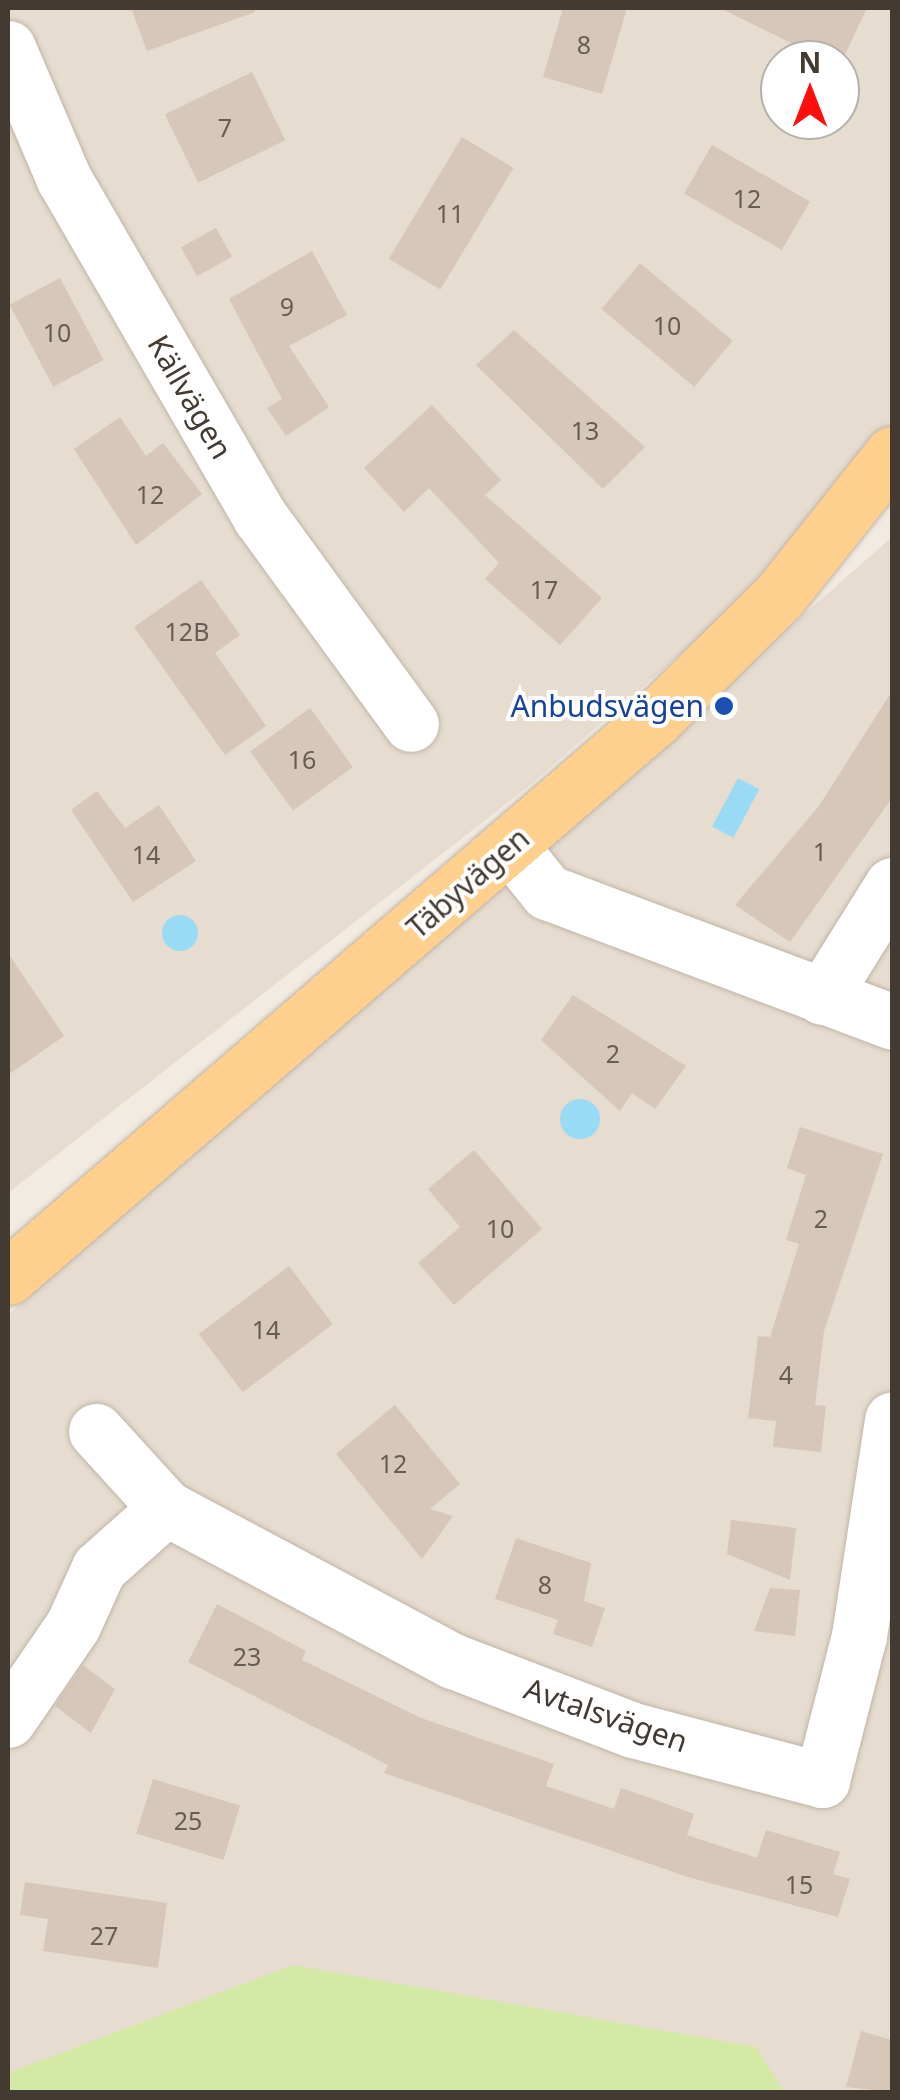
<!DOCTYPE html>
<meta charset="utf-8">
<style>
body{margin:0}
#map{position:relative;width:900px;height:2100px;overflow:hidden;background:#f2ebe1;font-family:"Noto Sans",sans-serif}
div>[style]{position:absolute}
.residential>*{inset:0;background:#e6dccf}
.green>*{inset:0;background:#d5e9a7}
.water>*{inset:0;background:#99dbf4;transform-origin:0 0}
.round{border-radius:50%}
.building>*{inset:0;background:#d7c7b9;transform-origin:0 0}
.roads{filter:drop-shadow(0 0 2px #c0b4a7) drop-shadow(0 0 2px #c0b4a7)}
.minor>*{height:55px;margin:-27.5px;padding:0 27.5px;transform-origin:27.5px;border-radius:27.5px;background:#fff}
.major>*{height:55px;margin:-27.5px;padding:0 27.5px;transform-origin:27.5px;border-radius:27.5px;background:#ffcf8d}
.dots>*{width:28px;height:28px;translate:-50% -50%;box-sizing:border-box;border:5px solid #fff;border-radius:50%}
span{translate:-50% -50%;white-space:nowrap;text-align:center;line-height:1.15;-webkit-text-stroke:8px #fff;paint-order:stroke}
.number-label{font-size:25px;color:#685d54}
.number-label span{-webkit-text-stroke-width:0}
.street-label{font-size:30px;color:#433a32}
.transit-label{font-size:30px;color:#164399}
.right{translate:-100% -50%;text-align:right}
.frame{position:absolute;inset:0;border:10px solid #433a32;pointer-events:none}
.north{position:absolute;left:760px;top:40px;width:100px;height:100px;box-sizing:border-box;background:#fff;border:2px solid #b4b0ad;border-radius:50%;rotate:0deg;font-size:28px;font-weight:700;line-height:40px;text-align:center;color:#433a32}
.north::after{content:'';display:block;margin:auto;width:35px;height:45px;background:#ff0e0b;clip-path:polygon(50% 0,100% 100%,50% 72%,0 100%)}
</style>
<div id="map">
<div class="residential">
<i style="clip-path:polygon(evenodd,8px 8px,892px 8px,892px 425px,740px 602px,530px 785px,8px 1193px,8px 8px,780px 60px,840px 60px,840px 120px,780px 120px,780px 60px)"></i>
<i style="clip-path:polygon(892px 537px,892px 2092px,8px 2092px,8px 1315px)"></i>
</div>
<div class="green">
<i style="clip-path:polygon(293px 1965px,756px 2047px,784px 2092px,8px 2092px,8px 2073px)"></i>
</div>
<div class="water">
<i style="left:738px;top:778px;width:24px;height:55px;rotate:28deg"></i>
<i class="round" style="left:162px;top:915px;width:36px;height:36px"></i>
<i class="round" style="left:560px;top:1099px;width:40px;height:40px"></i>
</div>
<div class="building">
<i style="clip-path:polygon(131px 8px,255px 8px,255px 12px,147px 51px)"></i>
<i style="clip-path:polygon(563px 8px,627px 8px,602px 94px,543px 77px)"></i>
<i style="clip-path:polygon(720px 8px,867px 8px,840px 65px,783px 60px,791px 43px)"></i>
<i style="left:252px;top:72px;width:76px;height:97px;rotate:64deg"></i>
<i style="left:462px;top:137px;width:60px;height:142px;rotate:31deg"></i>
<i style="left:712px;top:145px;width:113px;height:56px;rotate:30deg"></i>
<i style="left:216px;top:228px;width:33px;height:40px;rotate:61deg"></i>
<i style="clip-path:polygon(312px 251px,347px 315px,289px 346px,329px 407px,286px 436px,267px 408px,282px 399px,229px 299px)"></i>
<i style="left:640px;top:263px;width:121px;height:60px;rotate:40deg"></i>
<i style="left:60px;top:278px;width:93px;height:57px;rotate:62deg"></i>
<i style="clip-path:polygon(514px 330px,645px 447px,603px 489px,476px 365px)"></i>
<i style="clip-path:polygon(432px 405px,501px 480px,485px 495px,602px 598px,560px 645px,485px 579px,499px 563px,429px 488px,404px 512px,364px 468px)"></i>
<i style="clip-path:polygon(120px 417px,146px 456px,163px 443px,202px 494px,136px 545px,74px 449px)"></i>
<i style="clip-path:polygon(201px 580px,240px 635px,215px 653px,266px 726px,225px 755px,134px 627px)"></i>
<i style="clip-path:polygon(892px 691px,892px 798px,790px 942px,735px 905px,819px 806px)"></i>
<i style="left:310px;top:708px;width:73px;height:74px;rotate:54deg"></i>
<i style="clip-path:polygon(97px 791px,125px 828px,159px 805px,196px 861px,133px 902px,71px 810px)"></i>
<i style="clip-path:polygon(8px 953px,64px 1036px,8px 1075px)"></i>
<i style="clip-path:polygon(573px 995px,686px 1066px,655px 1109px,632px 1093px,620px 1111px,541px 1040px)"></i>
<i style="clip-path:polygon(800px 1127px,883px 1154px,824px 1331px,815px 1405px,826px 1406px,821px 1452px,773px 1447px,776px 1421px,748px 1418px,758px 1336px,770px 1337px,799px 1244px,786px 1240px,806px 1175px,787px 1168px)"></i>
<i style="clip-path:polygon(474px 1150px,542px 1229px,454px 1305px,418px 1263px,460px 1227px,428px 1189px)"></i>
<i style="left:289px;top:1266px;width:73px;height:113px;rotate:53deg"></i>
<i style="clip-path:polygon(395px 1405px,460px 1484px,430px 1509px,453px 1516px,422px 1559px,336px 1454px)"></i>
<i style="clip-path:polygon(731px 1520px,796px 1528px,790px 1580px,727px 1554px)"></i>
<i style="clip-path:polygon(516px 1538px,591px 1563px,584px 1601px,605px 1608px,592px 1647px,553px 1634px,558px 1620px,495px 1599px)"></i>
<i style="clip-path:polygon(770px 1588px,800px 1590px,795px 1636px,754px 1631px)"></i>
<i style="clip-path:polygon(217px 1604px,306px 1651px,302px 1660px,421px 1718px,554px 1764px,546px 1786px,614px 1809px,621px 1788px,645px 1796px,694px 1814px,687px 1835px,757px 1858px,766px 1830px,840px 1852px,833px 1874px,850px 1879px,838px 1917px,691px 1878px,384px 1773px,388px 1765px,188px 1662px)"></i>
<i style="clip-path:polygon(83px 1665px,115px 1689px,91px 1733px,55px 1706px)"></i>
<i style="left:153px;top:1779px;width:91px;height:57px;rotate:17deg"></i>
<i style="clip-path:polygon(25px 1882px,167px 1903px,158px 1968px,43px 1951px,48px 1919px,20px 1915px)"></i>
<i style="clip-path:polygon(861px 2031px,892px 2040px,892px 2092px,846px 2087px)"></i>
</div>
<div class="roads">
<div class="minor">
<i style="left:8px;top:48px;width:142px;rotate:66.9deg"></i>
<i style="left:64px;top:179px;width:391px;rotate:59.9deg"></i>
<i style="left:260px;top:517px;width:256px;rotate:53.9deg"></i>
<i style="left:511px;top:847px;width:58px;rotate:51.3deg"></i>
<i style="left:547px;top:892px;width:369px;rotate:20.6deg"></i>
<i style="left:822px;top:997px;width:132px;rotate:-58deg"></i>
<i style="left:96px;top:1431px;width:104px;rotate:47.7deg"></i>
<i style="left:166px;top:1508px;width:325px;rotate:28.1deg"></i>
<i style="left:453px;top:1661px;width:193px;rotate:21deg"></i>
<i style="left:633px;top:1730px;width:196px;rotate:14.8deg"></i>
<i style="left:822px;top:1780px;width:149px;rotate:-75.6deg"></i>
<i style="left:859px;top:1636px;width:219px;rotate:-81.3deg"></i>
<i style="left:8px;top:1720px;width:115px;rotate:-55.6deg"></i>
<i style="left:73px;top:1625px;width:63px;rotate:-65.5deg"></i>
<i style="left:99px;top:1568px;width:90px;rotate:-41.8deg"></i>
</div>
<div class="major">
<i style="left:8px;top:1277px;width:853px;rotate:-40.77deg"></i>
<i style="left:654px;top:720px;width:177px;rotate:-44.8deg"></i>
<i style="left:780px;top:595px;width:180px;rotate:-51.5deg"></i>
</div>
</div>
<div class="dots">
<i style="left:724px;top:706px;background:#1a4fb4"></i>
</div>
<div class="number-label">
<span style="left:584px;top:44px">8</span>
<span style="left:225px;top:127px">7</span>
<span style="left:747px;top:198px">12</span>
<span style="left:450px;top:213px">11</span>
<span style="left:287px;top:306px">9</span>
<span style="left:667px;top:325px">10</span>
<span style="left:57px;top:332px">10</span>
<span style="left:585px;top:430px">13</span>
<span style="left:150px;top:494px">12</span>
<span style="left:544px;top:589px">17</span>
<span style="left:187px;top:631px">12B</span>
<span style="left:302px;top:759px">16</span>
<span style="left:820px;top:851px">1</span>
<span style="left:146px;top:854px">14</span>
<span style="left:613px;top:1053px">2</span>
<span style="left:821px;top:1218px">2</span>
<span style="left:500px;top:1228px">10</span>
<span style="left:266px;top:1329px">14</span>
<span style="left:786px;top:1374px">4</span>
<span style="left:393px;top:1463px">12</span>
<span style="left:545px;top:1584px">8</span>
<span style="left:247px;top:1656px">23</span>
<span style="left:188px;top:1820px">25</span>
<span style="left:799px;top:1884px">15</span>
<span style="left:104px;top:1935px">27</span>
</div>
<div class="street-label">
<span style="left:190px;top:397px;rotate:60deg">Källvägen</span>
<span style="left:468px;top:883px;rotate:-41deg">Täbyvägen</span>
<span style="left:606px;top:1715px;rotate:19deg">Avtalsvägen</span>
</div>
<div class="transit-label">
<span class="right" style="left:704px;top:706px">Anbudsvägen</span>
</div>
<div class="frame"></div>
<div class="north">N</div>
</div>
